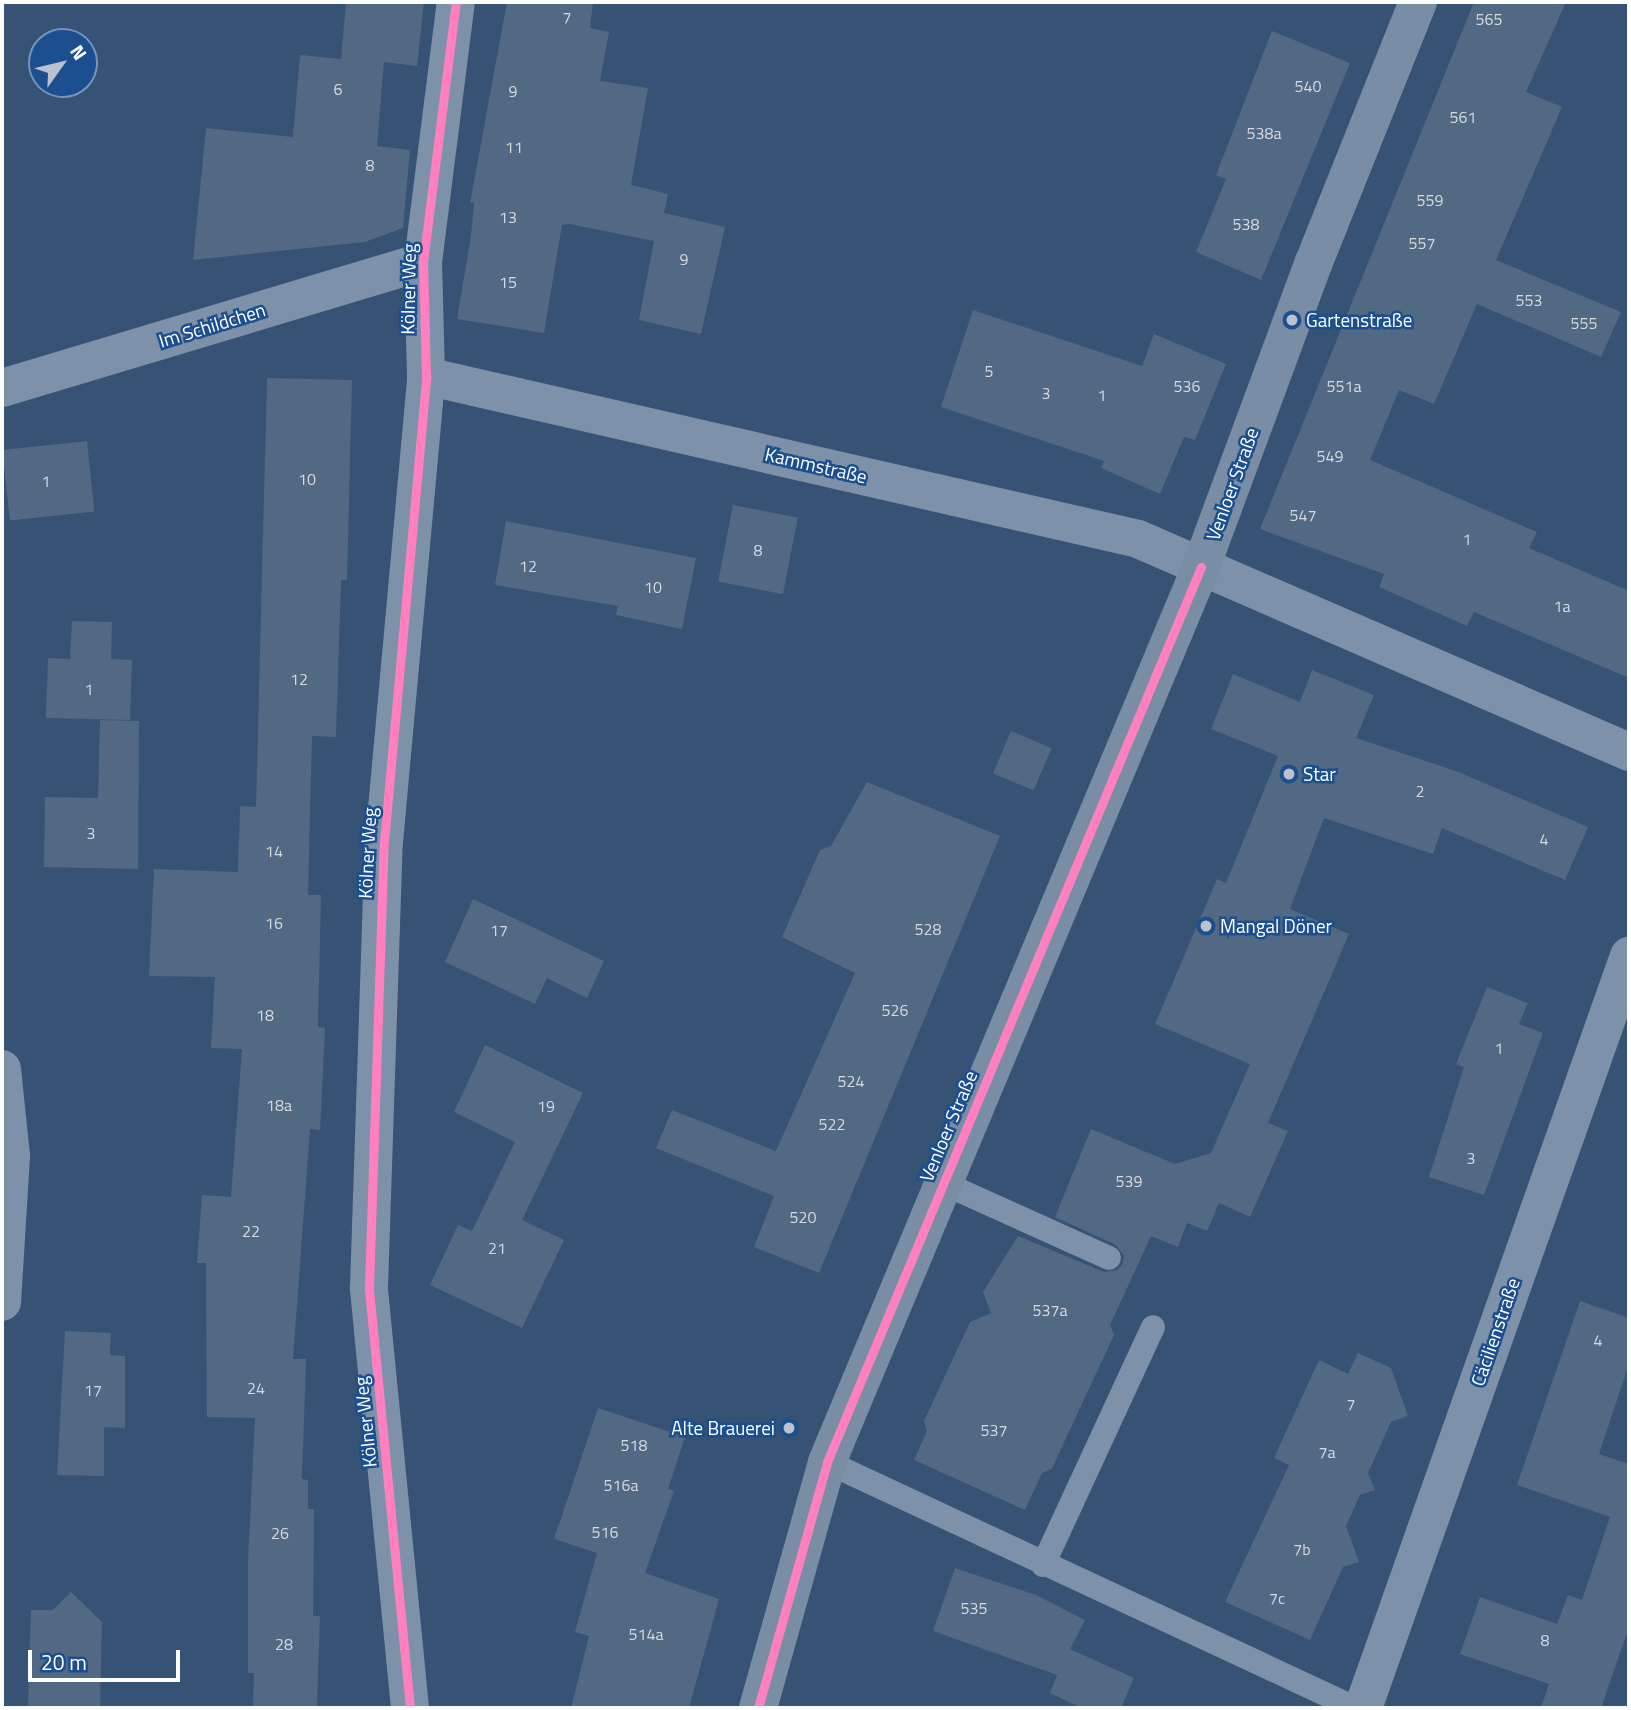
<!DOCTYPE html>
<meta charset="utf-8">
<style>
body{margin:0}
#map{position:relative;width:1631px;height:1710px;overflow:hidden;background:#365274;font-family:"Titillium Web",sans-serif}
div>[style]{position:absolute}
.building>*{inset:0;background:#526984;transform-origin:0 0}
.lane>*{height:24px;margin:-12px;padding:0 12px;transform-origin:12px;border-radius:12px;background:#7d92a8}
.street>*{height:38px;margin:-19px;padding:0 19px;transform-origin:19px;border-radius:19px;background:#7d92a8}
.secondary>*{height:38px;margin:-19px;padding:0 19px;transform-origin:19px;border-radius:19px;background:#798da4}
.cycleway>*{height:9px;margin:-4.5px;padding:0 4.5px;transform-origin:4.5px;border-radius:4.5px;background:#ff80c0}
.dots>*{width:19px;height:19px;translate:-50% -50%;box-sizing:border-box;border:4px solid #1b4f8f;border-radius:50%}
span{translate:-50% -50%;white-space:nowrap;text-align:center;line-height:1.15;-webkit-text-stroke:5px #1b4f8f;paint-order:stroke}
.number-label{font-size:16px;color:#d4dae0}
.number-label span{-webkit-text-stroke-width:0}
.street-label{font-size:19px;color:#fff}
.poi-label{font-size:19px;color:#fff}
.left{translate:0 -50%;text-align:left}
.right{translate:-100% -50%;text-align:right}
.frame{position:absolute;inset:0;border:4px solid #fff;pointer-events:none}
.north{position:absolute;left:28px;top:28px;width:70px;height:70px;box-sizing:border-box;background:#1b4f8f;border:2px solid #7695bc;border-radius:50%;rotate:56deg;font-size:19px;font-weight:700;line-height:28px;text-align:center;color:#fff}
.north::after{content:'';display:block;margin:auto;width:24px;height:32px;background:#b9c2ce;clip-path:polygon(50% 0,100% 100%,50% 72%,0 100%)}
.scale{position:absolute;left:28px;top:1650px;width:152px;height:32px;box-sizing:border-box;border:4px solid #fff;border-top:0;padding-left:9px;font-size:21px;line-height:24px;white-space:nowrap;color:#fff;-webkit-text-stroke:5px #1b4f8f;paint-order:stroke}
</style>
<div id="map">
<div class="building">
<i style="clip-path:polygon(346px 2px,424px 2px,417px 66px,384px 62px,377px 146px,410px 150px,403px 228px,365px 242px,193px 260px,206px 128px,293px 137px,300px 55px,341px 59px)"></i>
<i style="clip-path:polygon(507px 2px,593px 2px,590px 28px,609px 32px,600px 81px,648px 88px,631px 185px,668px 194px,664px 213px,725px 227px,701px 334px,639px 320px,654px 241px,570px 224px,562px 225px,544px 333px,457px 319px,471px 236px,474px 202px,470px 203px)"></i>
<i style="clip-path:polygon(1474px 2px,1566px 2px,1526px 92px,1562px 107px,1496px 260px,1621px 312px,1601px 357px,1477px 304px,1434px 404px,1399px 390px,1370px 460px,1537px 532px,1529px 548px,1629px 591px,1629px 678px,1474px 612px,1467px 626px,1379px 587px,1384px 574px,1260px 529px)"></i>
<i style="clip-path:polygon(1272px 31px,1350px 63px,1261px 280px,1196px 252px,1226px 179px,1216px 175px)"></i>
<i style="clip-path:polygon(973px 310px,1142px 366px,1154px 334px,1226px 364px,1195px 440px,1184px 437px,1160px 494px,1101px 468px,1104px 461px,941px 407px)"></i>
<i style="clip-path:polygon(267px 378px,352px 380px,347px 580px,341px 580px,336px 737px,312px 736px,308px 895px,321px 895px,318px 1027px,325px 1028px,320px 1130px,310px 1129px,293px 1359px,306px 1359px,302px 1479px,308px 1480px,308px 1509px,314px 1509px,313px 1616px,320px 1616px,317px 1708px,253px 1708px,254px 1673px,248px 1673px,248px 1561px,255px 1418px,207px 1417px,206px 1263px,197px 1263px,202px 1195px,231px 1197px,242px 1049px,211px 1048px,215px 977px,149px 976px,154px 869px,238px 872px,240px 806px,256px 807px)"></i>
<i style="left:87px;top:441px;width:71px;height:85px;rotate:84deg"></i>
<i style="left:733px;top:505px;width:66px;height:78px;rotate:11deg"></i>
<i style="clip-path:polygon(506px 521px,696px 558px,682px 629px,616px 615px,618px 606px,495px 585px)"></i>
<i style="clip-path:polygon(72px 621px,112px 622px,111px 659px,132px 660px,130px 720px,46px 718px,48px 658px,70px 659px)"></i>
<i style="clip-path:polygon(1312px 670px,1374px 695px,1356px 738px,1456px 771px,1588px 827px,1565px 880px,1442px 828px,1433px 854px,1324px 818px,1290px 909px,1349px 934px,1268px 1123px,1288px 1131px,1250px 1217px,1219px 1203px,1207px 1231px,1187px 1223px,1178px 1247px,1151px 1236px,1110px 1325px,1114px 1335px,1060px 1451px,1052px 1469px,1042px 1473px,1025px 1510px,914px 1460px,927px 1431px,924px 1421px,970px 1322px,991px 1313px,983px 1292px,1018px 1236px,1104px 1272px,1117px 1270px,1122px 1265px,1124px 1256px,1116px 1245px,1055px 1217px,1091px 1129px,1175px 1164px,1211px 1153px,1250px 1064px,1155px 1024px,1217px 879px,1226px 883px,1278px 756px,1211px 729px,1233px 674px,1300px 702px)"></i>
<i style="clip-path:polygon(100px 720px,139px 721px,138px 869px,44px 867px,45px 797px,98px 798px)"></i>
<i style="left:1011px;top:731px;width:44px;height:46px;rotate:23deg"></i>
<i style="clip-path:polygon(867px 782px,1000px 836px,819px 1273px,754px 1247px,774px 1196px,656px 1148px,672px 1110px,776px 1151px,855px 973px,782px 937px,820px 850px,831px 846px)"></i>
<i style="clip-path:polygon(473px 899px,604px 961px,587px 998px,547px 978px,535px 1004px,445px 962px)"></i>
<i style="clip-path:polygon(1487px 987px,1528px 1003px,1519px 1024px,1543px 1033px,1484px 1195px,1429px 1177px,1464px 1067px,1456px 1064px)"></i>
<i style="clip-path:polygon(485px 1045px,583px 1093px,522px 1220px,564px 1240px,522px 1328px,430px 1285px,458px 1225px,472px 1231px,515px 1142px,454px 1112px)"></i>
<i style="clip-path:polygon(1580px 1301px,1629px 1318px,1629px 1364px,1599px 1454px,1629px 1464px,1629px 1627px,1601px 1708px,1541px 1708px,1549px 1684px,1460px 1654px,1480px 1597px,1557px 1624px,1568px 1595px,1582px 1600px,1610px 1517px,1517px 1485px)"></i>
<i style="clip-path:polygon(65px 1331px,111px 1333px,110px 1355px,125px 1356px,125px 1428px,104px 1427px,104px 1476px,57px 1475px)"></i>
<i style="clip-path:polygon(1358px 1353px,1391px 1368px,1408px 1416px,1391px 1422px,1368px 1473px,1375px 1490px,1360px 1495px,1346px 1526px,1359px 1562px,1343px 1567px,1310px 1640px,1225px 1602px,1289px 1465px,1274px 1458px,1319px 1360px,1348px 1374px)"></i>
<i style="clip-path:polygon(598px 1408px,685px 1437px,668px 1489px,674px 1491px,645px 1573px,719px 1599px,689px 1708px,571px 1708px,589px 1636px,575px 1632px,597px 1553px,554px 1539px)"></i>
<i style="clip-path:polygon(955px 1568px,1036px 1595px,1085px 1620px,1070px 1649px,1134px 1678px,1121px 1708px,1082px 1708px,1050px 1693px,1057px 1675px,933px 1631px)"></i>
<i style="clip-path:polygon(71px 1592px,102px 1622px,100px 1708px,35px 1708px,28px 1705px,31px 1610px,53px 1610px)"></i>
</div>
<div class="lane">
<i style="left:943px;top:1183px;width:182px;rotate:24.3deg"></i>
<i style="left:827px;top:1462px;width:582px;rotate:24.98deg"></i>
<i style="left:1043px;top:1565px;width:262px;rotate:-65.2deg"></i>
</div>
<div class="street">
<i style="left:426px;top:376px;width:730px;rotate:12.89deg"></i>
<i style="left:1138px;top:539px;width:535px;rotate:23.45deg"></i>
<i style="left:2px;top:388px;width:439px;rotate:-16.7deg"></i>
<i style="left:2px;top:1069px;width:87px;rotate:84.1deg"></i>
<i style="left:11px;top:1156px;width:146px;rotate:93.5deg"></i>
<i style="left:410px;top:1708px;width:423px;rotate:-95.6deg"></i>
<i style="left:369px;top:1287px;width:445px;rotate:-88.1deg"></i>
<i style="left:384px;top:842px;width:468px;rotate:-84.8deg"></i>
<i style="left:426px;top:376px;width:114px;rotate:-91.5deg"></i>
<i style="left:423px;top:262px;width:262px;rotate:-82.8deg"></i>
<i style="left:1363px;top:1708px;width:798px;rotate:-70.52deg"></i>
</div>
<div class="secondary">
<i style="left:758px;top:1708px;width:255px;rotate:-74.3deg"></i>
<i style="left:827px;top:1462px;width:970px;rotate:-67.32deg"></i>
<i style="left:1201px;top:567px;width:325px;rotate:-69.7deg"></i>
<i style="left:1314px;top:262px;width:280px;rotate:-68.2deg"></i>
</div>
<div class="cycleway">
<i style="left:410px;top:1708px;width:423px;rotate:-95.6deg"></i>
<i style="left:369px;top:1287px;width:445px;rotate:-88.1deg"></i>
<i style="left:384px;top:842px;width:468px;rotate:-84.8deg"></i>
<i style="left:426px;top:376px;width:114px;rotate:-91.5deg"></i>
<i style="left:423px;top:262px;width:262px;rotate:-82.8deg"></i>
<i style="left:758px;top:1708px;width:255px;rotate:-74.3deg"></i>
<i style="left:827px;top:1462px;width:970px;rotate:-67.32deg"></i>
</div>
<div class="dots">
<i style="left:1292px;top:320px;background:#b9c2ce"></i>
<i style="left:1289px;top:774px;background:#b9c2ce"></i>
<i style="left:1206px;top:926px;background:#b9c2ce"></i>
<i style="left:789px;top:1428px;background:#b9c2ce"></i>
</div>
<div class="number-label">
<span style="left:567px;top:17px">7</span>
<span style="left:1489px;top:19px">565</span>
<span style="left:1308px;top:86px">540</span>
<span style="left:338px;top:89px">6</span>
<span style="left:513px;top:91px">9</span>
<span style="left:1463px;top:117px">561</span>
<span style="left:1264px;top:133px">538a</span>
<span style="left:514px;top:147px">11</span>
<span style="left:370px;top:165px">8</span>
<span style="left:1430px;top:200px">559</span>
<span style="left:508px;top:217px">13</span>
<span style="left:1246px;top:224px">538</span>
<span style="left:1422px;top:243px">557</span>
<span style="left:684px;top:259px">9</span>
<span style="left:508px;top:282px">15</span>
<span style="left:1529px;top:300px">553</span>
<span style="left:1584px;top:323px">555</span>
<span style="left:989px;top:371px">5</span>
<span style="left:1187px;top:386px">536</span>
<span style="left:1344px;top:386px">551a</span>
<span style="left:1046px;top:393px">3</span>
<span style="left:1102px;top:395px">1</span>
<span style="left:1330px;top:456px">549</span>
<span style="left:307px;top:479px">10</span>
<span style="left:46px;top:481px">1</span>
<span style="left:1303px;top:515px">547</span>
<span style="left:1467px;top:539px">1</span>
<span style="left:758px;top:550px">8</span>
<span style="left:528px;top:566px">12</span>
<span style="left:653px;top:587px">10</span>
<span style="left:1562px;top:606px">1a</span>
<span style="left:299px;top:679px">12</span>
<span style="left:89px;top:689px">1</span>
<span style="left:1420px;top:791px">2</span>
<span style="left:91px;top:833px">3</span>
<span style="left:1544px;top:839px">4</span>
<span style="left:274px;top:851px">14</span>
<span style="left:274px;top:923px">16</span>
<span style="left:928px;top:929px">528</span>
<span style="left:499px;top:930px">17</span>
<span style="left:895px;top:1010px">526</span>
<span style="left:265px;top:1015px">18</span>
<span style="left:1499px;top:1048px">1</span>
<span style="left:851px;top:1081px">524</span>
<span style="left:279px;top:1105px">18a</span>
<span style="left:546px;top:1106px">19</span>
<span style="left:832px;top:1124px">522</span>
<span style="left:1471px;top:1158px">3</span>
<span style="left:1129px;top:1181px">539</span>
<span style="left:803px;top:1217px">520</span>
<span style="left:251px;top:1231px">22</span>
<span style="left:497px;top:1248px">21</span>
<span style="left:1050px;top:1310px">537a</span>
<span style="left:1598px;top:1340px">4</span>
<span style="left:256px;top:1388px">24</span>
<span style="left:93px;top:1390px">17</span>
<span style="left:1351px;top:1404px">7</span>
<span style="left:994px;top:1430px">537</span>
<span style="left:634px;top:1445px">518</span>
<span style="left:1327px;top:1452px">7a</span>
<span style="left:621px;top:1485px">516a</span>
<span style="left:605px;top:1532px">516</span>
<span style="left:280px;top:1533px">26</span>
<span style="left:1302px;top:1549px">7b</span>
<span style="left:1277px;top:1598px">7c</span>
<span style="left:974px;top:1608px">535</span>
<span style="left:646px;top:1634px">514a</span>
<span style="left:1545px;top:1640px">8</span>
<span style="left:284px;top:1644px">28</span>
</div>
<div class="street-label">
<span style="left:408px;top:289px;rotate:-89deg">Kölner Weg</span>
<span style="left:212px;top:325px;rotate:-17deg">Im Schildchen</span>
<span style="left:816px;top:465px;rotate:13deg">Kammstraße</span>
<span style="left:1232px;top:484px;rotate:-70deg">Venloer Straße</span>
<span style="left:367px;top:853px;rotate:-87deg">Kölner Weg</span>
<span style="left:948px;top:1126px;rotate:-67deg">Venloer Straße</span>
<span style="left:1495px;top:1332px;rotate:-71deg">Cäcilienstraße</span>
<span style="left:365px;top:1422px;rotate:-96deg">Kölner Weg</span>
</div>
<div class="poi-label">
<span class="left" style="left:1306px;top:320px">Gartenstraße</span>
<span class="left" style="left:1303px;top:774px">Star</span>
<span class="left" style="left:1220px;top:926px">Mangal Döner</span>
<span class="right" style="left:775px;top:1428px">Alte Brauerei</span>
</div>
<div class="frame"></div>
<div class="north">N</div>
<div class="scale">20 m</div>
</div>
